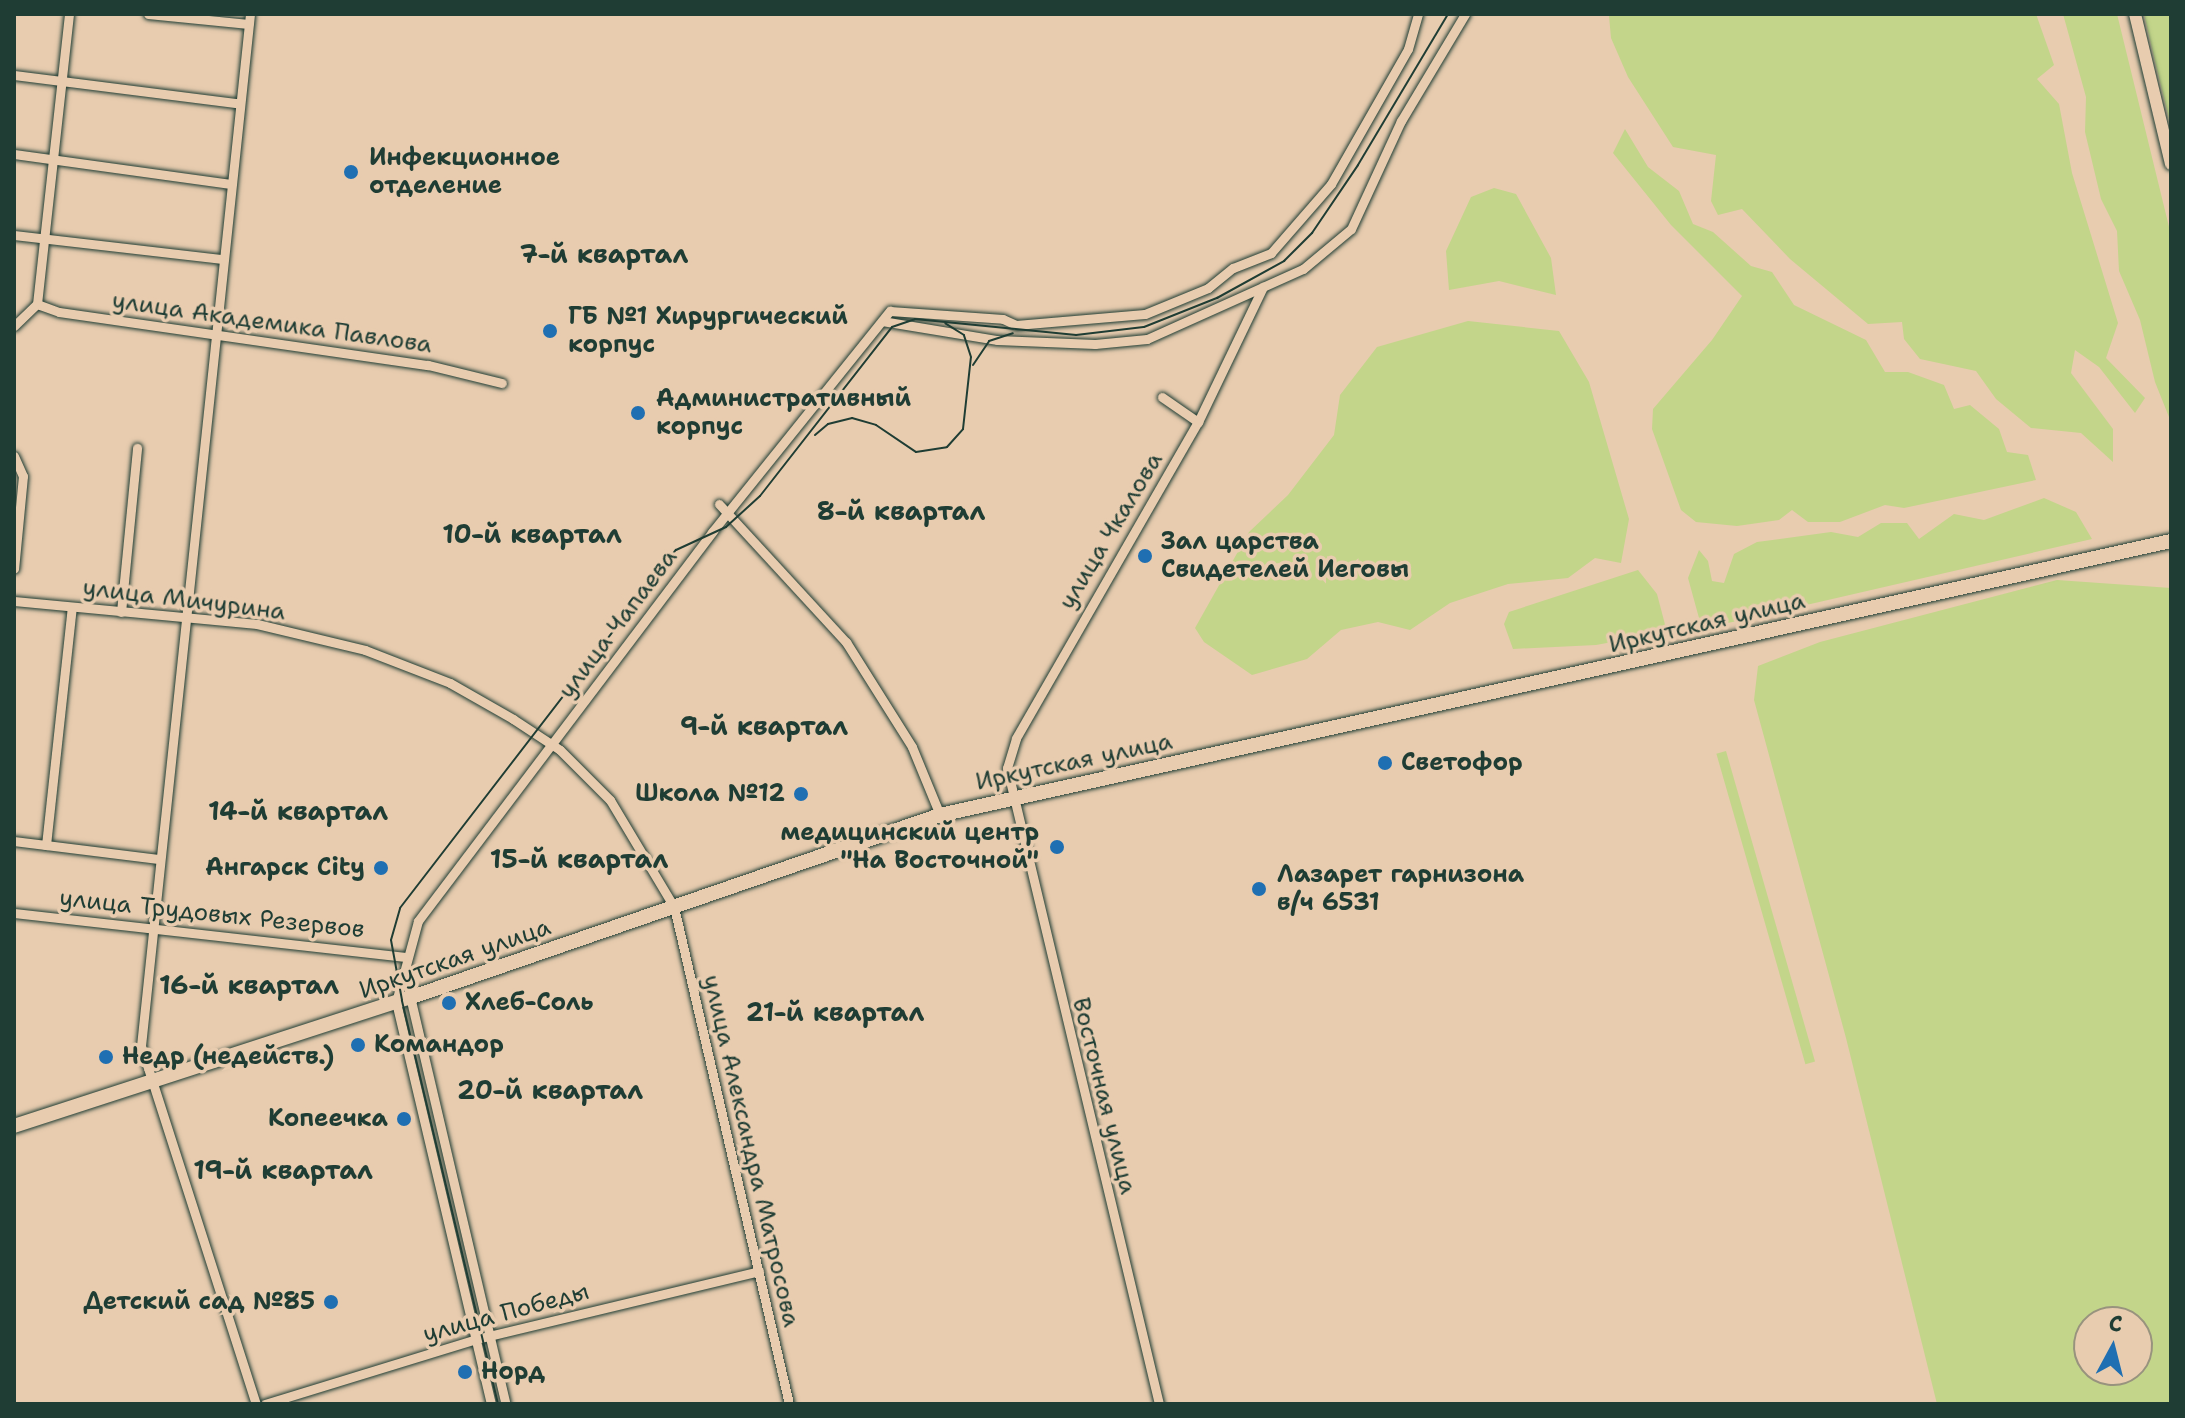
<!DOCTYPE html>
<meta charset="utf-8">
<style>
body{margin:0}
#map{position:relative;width:2185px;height:1418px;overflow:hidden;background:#e8ccaf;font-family:"Shantell Sans",sans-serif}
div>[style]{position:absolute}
.green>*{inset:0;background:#c3d58a;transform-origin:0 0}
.roads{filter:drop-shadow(0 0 2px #1f3d34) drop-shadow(0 0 2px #1f3d34)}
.street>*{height:9px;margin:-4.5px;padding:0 4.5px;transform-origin:4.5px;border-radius:4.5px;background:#e8ccaf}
.secondary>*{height:12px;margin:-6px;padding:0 6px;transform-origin:6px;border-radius:6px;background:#e8ccaf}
.primary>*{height:14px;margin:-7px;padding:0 7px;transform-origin:7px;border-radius:7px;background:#e8ccaf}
.tram>*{height:2px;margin:-1px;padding:0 1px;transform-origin:1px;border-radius:1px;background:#1f3d34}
.dots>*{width:22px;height:22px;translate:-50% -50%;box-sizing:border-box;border:4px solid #e8ccaf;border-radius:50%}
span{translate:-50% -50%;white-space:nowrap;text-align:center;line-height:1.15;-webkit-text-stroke:7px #e8ccaf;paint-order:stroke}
.poi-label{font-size:24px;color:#1f3d34;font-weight:700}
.left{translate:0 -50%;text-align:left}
.right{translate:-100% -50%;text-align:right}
.street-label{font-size:24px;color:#1f3d34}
.neighbourhood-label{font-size:26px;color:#1f3d34;font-weight:700}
.frame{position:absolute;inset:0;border:16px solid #1f3d34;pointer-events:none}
.north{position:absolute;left:2073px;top:1306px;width:80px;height:80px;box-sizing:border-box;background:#e8ccaf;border:2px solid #98937e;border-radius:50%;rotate:7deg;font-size:22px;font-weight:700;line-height:32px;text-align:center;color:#1f3d34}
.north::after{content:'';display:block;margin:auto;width:28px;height:36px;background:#1f6fb2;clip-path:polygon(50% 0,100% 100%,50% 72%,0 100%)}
</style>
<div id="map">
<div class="green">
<i style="clip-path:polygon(2036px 14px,2054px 65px,2037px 79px,2059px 104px,2072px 173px,2118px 323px,2106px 358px,2145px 398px,2135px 413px,2099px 367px,2075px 350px,2071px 373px,2113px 429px,2113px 462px,2081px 433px,2031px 428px,1996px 399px,1976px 371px,1920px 359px,1904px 339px,1902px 322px,1868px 324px,1790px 259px,1742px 209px,1718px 215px,1711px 201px,1716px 155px,1673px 147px,1628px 77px,1611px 38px,1609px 16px)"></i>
<i style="clip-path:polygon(2063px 14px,2117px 14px,2171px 235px,2171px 422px,2155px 382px,2140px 320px,2119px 271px,2117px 231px,2101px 199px,2085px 132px,2086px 97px)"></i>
<i style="clip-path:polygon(2144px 14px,2171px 14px,2171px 127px,2153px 53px)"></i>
<i style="clip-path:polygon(1625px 129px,1648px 167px,1679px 191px,1693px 224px,1713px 232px,1751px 266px,1772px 272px,1794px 305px,1866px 340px,1885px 372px,1908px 372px,1944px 385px,1954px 409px,1970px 405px,1999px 429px,2007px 452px,2028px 455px,2036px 480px,1904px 508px,1885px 505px,1840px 522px,1808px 522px,1792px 510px,1779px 520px,1737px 526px,1696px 522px,1681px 510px,1652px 429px,1653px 409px,1712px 340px,1742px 296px,1671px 225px,1613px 153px)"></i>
<i style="clip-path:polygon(1494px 188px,1516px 194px,1551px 258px,1556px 295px,1499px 281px,1449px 290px,1446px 251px,1471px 197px)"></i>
<i style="clip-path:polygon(1468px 321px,1559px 331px,1589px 382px,1629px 519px,1621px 563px,1595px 558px,1568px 578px,1508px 584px,1450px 603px,1410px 630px,1378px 622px,1341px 630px,1307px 659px,1252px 675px,1204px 642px,1195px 628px,1249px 532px,1288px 495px,1334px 435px,1340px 395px,1377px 347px)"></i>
<i style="clip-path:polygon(2044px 498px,2076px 512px,2092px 539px,1702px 629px,1688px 578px,1699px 550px,1708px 561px,1712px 581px,1724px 583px,1734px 554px,1757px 542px,1831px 532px,1858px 537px,1881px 523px,1907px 523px,1919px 539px,1954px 514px,1984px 520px)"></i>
<i style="clip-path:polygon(1638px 570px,1657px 594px,1667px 632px,1596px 645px,1513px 649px,1504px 624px,1509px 612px)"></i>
<i style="clip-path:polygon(evenodd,2057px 580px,2171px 588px,2171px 1404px,1937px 1404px,1846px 1038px,1754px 700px,1758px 666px,1820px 642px,2057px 580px,2089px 1322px,2137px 1322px,2137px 1370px,2089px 1370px,2089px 1322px)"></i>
<i style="left:1726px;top:751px;width:323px;height:10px;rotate:74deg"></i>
</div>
<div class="roads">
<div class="street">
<i style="left:148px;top:14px;width:101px;rotate:5.7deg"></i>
<i style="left:250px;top:14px;width:1038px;rotate:96.03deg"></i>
<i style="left:141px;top:1046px;width:376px;rotate:72.2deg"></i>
<i style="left:14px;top:75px;width:225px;rotate:7.2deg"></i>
<i style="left:14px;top:154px;width:217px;rotate:7.9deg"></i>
<i style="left:14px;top:235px;width:210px;rotate:6.6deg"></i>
<i style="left:37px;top:304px;width:23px;rotate:20deg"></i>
<i style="left:59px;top:312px;width:373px;rotate:8.2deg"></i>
<i style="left:428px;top:365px;width:76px;rotate:13.7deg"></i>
<i style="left:37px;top:304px;width:292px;rotate:-83.7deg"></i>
<i style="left:882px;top:321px;width:117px;rotate:9.4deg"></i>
<i style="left:997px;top:340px;width:98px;rotate:2.3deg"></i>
<i style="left:1095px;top:344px;width:52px;rotate:-5.5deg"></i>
<i style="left:1147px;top:339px;width:171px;rotate:-24.2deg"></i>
<i style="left:1303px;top:269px;width:62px;rotate:-39.8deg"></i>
<i style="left:1351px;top:229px;width:119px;rotate:-65.2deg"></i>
<i style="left:1401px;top:121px;width:125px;rotate:-59.1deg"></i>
<i style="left:14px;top:326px;width:32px;rotate:-44deg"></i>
<i style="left:1162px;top:397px;width:44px;rotate:34.8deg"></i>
<i style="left:14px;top:456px;width:22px;rotate:66deg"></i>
<i style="left:23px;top:476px;width:93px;rotate:95.5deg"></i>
<i style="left:719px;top:504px;width:188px;rotate:47.4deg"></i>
<i style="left:846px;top:642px;width:124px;rotate:57.8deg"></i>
<i style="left:912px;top:747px;width:74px;rotate:67.6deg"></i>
<i style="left:14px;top:601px;width:244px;rotate:5.4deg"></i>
<i style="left:257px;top:624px;width:111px;rotate:13.5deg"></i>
<i style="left:365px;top:650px;width:91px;rotate:21.2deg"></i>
<i style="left:450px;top:683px;width:73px;rotate:29.7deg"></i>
<i style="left:513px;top:719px;width:56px;rotate:33.4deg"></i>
<i style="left:560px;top:750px;width:71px;rotate:45deg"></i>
<i style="left:610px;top:800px;width:125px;rotate:59.1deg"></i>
<i style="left:674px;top:907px;width:510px;rotate:76.97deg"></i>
<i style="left:121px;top:612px;width:165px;rotate:-84.4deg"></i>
<i style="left:14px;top:841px;width:145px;rotate:7.1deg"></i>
<i style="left:46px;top:845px;width:239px;rotate:-83.8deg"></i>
<i style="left:14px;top:913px;width:394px;rotate:6.4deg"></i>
<i style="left:405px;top:975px;width:441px;rotate:76.8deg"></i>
<i style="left:265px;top:1404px;width:221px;rotate:-17.1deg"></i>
<i style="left:476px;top:1339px;width:291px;rotate:-13.5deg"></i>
<i style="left:491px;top:1404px;width:413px;rotate:-103.3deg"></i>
<i style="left:396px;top:1002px;width:84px;rotate:-74.8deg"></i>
<i style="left:418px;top:921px;width:488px;rotate:-52.9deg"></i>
<i style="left:712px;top:532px;width:284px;rotate:-51.2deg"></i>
<i style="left:890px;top:311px;width:113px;rotate:4deg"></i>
<i style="left:1003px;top:319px;width:14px;rotate:25deg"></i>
<i style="left:1016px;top:325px;width:129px;rotate:-4.9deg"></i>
<i style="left:1145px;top:314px;width:68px;rotate:-22.4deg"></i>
<i style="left:1208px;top:288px;width:32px;rotate:-39deg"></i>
<i style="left:1233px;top:268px;width:41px;rotate:-21.5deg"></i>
<i style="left:1271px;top:253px;width:91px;rotate:-49deg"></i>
<i style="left:1331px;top:184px;width:155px;rotate:-60.3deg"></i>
<i style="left:1408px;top:49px;width:36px;rotate:-74deg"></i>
<i style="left:1159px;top:1404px;width:654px;rotate:-103.44deg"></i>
<i style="left:1007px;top:768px;width:31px;rotate:-73deg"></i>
<i style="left:1016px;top:738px;width:365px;rotate:-60.1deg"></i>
<i style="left:1198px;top:422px;width:150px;rotate:-64.3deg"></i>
</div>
<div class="secondary">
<i style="left:2135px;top:14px;width:154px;rotate:76.5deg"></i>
</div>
<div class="primary">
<i style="left:14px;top:1126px;width:418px;rotate:-18deg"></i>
<i style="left:412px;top:997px;width:558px;rotate:-19.02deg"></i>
<i style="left:940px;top:815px;width:1261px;rotate:-12.55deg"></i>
</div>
</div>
<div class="tram">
<i style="left:973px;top:365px;width:29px;rotate:-56deg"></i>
<i style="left:989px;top:341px;width:25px;rotate:-18deg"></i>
<i style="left:815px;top:435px;width:17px;rotate:-40deg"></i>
<i style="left:828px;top:424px;width:25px;rotate:-14deg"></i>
<i style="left:852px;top:418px;width:25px;rotate:16deg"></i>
<i style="left:876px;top:425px;width:48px;rotate:34deg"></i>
<i style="left:916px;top:452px;width:31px;rotate:-9deg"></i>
<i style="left:947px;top:447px;width:24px;rotate:-48deg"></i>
<i style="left:963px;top:429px;width:72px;rotate:-83.7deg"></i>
<i style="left:971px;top:357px;width:23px;rotate:-108deg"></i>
<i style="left:964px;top:335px;width:22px;rotate:-148deg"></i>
<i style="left:498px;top:1404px;width:415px;rotate:-103.4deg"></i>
<i style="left:402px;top:1000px;width:61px;rotate:-100.4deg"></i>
<i style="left:391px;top:940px;width:33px;rotate:-74deg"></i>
<i style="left:400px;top:908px;width:452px;rotate:-52.4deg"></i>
<i style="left:676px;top:550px;width:55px;rotate:-24.7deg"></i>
<i style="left:726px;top:527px;width:46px;rotate:-42.4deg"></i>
<i style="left:760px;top:496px;width:214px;rotate:-52deg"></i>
<i style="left:892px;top:327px;width:24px;rotate:-19deg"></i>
<i style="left:915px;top:319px;width:162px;rotate:5.7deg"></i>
<i style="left:1076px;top:335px;width:68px;rotate:-6.7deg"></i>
<i style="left:1144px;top:327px;width:79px;rotate:-21.7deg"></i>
<i style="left:1217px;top:298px;width:77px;rotate:-28.9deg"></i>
<i style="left:1284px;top:261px;width:40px;rotate:-45deg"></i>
<i style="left:1312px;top:233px;width:82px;rotate:-55.9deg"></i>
<i style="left:1358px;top:165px;width:176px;rotate:-59.2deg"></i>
</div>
<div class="dots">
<i style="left:351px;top:172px;background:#1f6fb2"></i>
<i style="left:550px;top:331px;background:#1f6fb2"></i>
<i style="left:638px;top:413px;background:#1f6fb2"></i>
<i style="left:1145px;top:556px;background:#1f6fb2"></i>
<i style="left:1385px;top:763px;background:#1f6fb2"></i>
<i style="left:801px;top:794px;background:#1f6fb2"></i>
<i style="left:1057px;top:847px;background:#1f6fb2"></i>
<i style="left:381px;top:868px;background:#1f6fb2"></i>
<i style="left:1259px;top:889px;background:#1f6fb2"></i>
<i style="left:449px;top:1003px;background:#1f6fb2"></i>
<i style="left:358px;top:1045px;background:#1f6fb2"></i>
<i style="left:106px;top:1057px;background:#1f6fb2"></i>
<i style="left:404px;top:1119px;background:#1f6fb2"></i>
<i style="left:331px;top:1302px;background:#1f6fb2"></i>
<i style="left:465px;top:1372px;background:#1f6fb2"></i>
</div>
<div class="poi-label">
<span class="left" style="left:369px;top:172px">Инфекционное<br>отделение</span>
<span class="left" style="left:568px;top:331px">ГБ №1 Хирургический<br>корпус</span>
<span class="left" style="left:656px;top:413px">Административный<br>корпус</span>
<span class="left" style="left:1161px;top:556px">Зал царства<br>Свидетелей Иеговы</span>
<span class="left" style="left:1401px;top:763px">Светофор</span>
<span class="right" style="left:785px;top:794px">Школа №12</span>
<span class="right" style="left:1039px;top:847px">медицинский центр<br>"На Восточной"</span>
<span class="right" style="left:365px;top:868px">Ангарск City</span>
<span class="left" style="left:1277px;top:889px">Лазарет гарнизона<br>в/ч 6531</span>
<span class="left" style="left:465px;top:1003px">Хлеб-Соль</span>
<span class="left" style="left:374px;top:1045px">Командор</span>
<span class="left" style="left:122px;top:1057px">Недр (недейств.)</span>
<span class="right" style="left:388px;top:1119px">Копеечка</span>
<span class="right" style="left:315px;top:1302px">Детский сад №85</span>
<span class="left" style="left:481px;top:1372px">Норд</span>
</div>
<div class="street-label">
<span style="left:272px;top:323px;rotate:8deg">улица Академика Павлова</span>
<span style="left:1111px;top:531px;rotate:-59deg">улица Чкалова</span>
<span style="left:184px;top:600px;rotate:7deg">улица Мичурина</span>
<span style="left:1707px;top:623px;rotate:-13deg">Иркутская улица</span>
<span style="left:618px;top:624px;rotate:-53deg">улица Чапаева</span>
<span style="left:1074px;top:762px;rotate:-12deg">Иркутская улица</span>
<span style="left:212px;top:914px;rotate:6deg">улица Трудовых Резервов</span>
<span style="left:455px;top:959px;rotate:-19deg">Иркутская улица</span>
<span style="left:1104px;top:1096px;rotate:76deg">Восточная улица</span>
<span style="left:751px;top:1151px;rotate:77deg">улица Александра Матросова</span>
<span style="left:506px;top:1313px;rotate:-15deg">улица Победы</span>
</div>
<div class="neighbourhood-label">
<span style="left:604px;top:254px">7-й квартал</span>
<span style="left:901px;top:511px">8-й квартал</span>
<span style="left:532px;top:534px">10-й квартал</span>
<span style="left:764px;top:726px">9-й квартал</span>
<span style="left:298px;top:811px">14-й квартал</span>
<span style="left:579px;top:859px">15-й квартал</span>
<span style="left:249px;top:985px">16-й квартал</span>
<span style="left:835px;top:1012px">21-й квартал</span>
<span style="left:550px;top:1090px">20-й квартал</span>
<span style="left:283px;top:1170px">19-й квартал</span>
</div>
<div class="frame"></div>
<div class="north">С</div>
</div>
